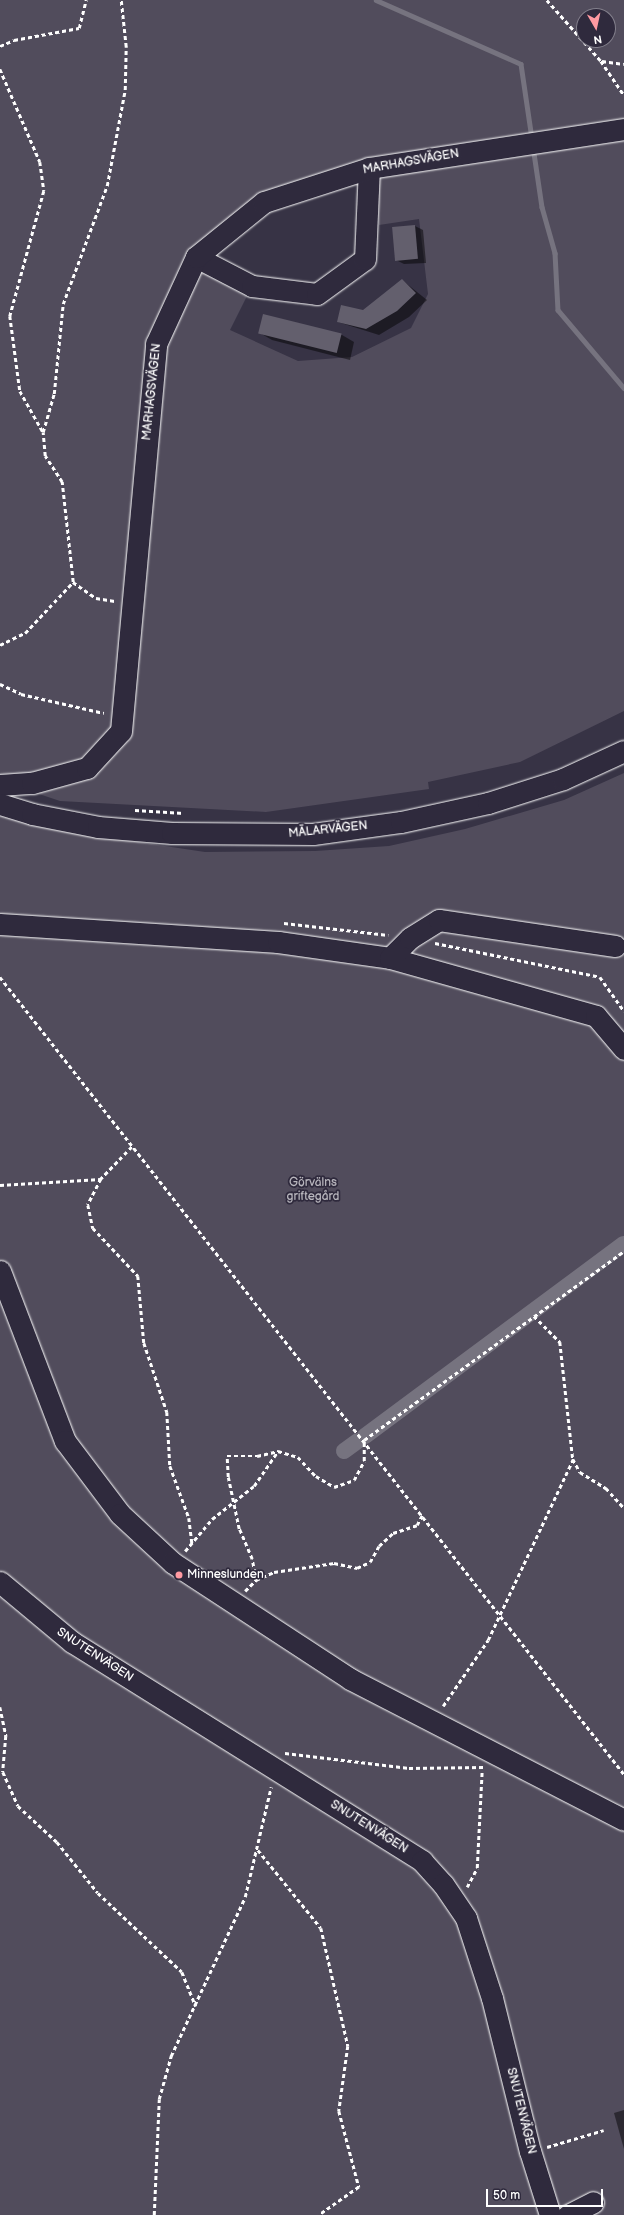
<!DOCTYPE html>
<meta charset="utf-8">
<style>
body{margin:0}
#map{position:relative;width:624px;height:2215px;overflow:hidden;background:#373345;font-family:"Balsamiq Sans",sans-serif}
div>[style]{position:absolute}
.green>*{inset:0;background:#514c5c}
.shadow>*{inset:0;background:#0007}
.stream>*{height:4.5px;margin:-2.25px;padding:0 2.25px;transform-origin:2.25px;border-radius:2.25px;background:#76737f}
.canal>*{height:16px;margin:-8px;padding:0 8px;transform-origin:8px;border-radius:8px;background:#76737f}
.building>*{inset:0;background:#635f6d;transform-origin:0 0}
.path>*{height:2.5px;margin-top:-1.25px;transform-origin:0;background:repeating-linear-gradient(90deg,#fff 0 4px,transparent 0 7px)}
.roads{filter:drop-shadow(0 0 1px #fff) drop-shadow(0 0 1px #fff)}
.minor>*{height:21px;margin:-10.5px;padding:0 10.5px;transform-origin:10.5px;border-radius:10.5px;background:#2f2a3d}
.dots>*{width:11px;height:11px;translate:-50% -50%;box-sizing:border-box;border:2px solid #2f2a3d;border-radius:50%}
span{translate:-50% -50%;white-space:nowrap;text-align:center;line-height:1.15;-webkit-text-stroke:3.5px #2f2a3d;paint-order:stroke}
.street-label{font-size:12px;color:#fff}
.park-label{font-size:12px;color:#b9b7be}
.poi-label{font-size:12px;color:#fff}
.left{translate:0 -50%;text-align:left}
.north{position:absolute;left:576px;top:8px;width:40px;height:40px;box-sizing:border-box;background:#2f2a3d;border:1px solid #827f8b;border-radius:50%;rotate:171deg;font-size:11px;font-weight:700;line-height:16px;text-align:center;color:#fff}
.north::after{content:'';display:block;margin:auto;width:14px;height:18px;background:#ff9aa2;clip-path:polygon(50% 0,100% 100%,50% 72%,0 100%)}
.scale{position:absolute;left:486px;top:2189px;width:117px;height:18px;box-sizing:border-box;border:2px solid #fff;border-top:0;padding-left:5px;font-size:12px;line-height:14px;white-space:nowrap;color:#fff;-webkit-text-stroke:3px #2f2a3d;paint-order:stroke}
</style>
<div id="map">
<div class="green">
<i style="clip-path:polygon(evenodd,0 0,624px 0,624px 711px,520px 762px,428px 782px,429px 789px,266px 812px,60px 801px,0 781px,0 0,584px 16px,608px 16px,608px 40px,584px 40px,584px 16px,0 0,377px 173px,379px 225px,419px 219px,428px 294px,411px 328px,352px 357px,298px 361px,230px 330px,252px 286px,203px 260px,268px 208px,377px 173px)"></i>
<i style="clip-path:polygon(624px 773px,624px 2215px,0 2215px,0 805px,98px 836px,205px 852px,315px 851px,389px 846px,465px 829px,564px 800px)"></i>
</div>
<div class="shadow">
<i style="clip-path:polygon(415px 226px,423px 230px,426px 263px,404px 264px,396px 260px)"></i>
<i style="clip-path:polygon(402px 280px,427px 300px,409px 317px,379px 335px,338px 322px,363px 311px)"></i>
<i style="clip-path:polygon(264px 316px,342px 335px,354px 342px,350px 360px,272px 340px,260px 333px)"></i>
<i style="clip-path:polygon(624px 2110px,624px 2149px,614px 2113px)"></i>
</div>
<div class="stream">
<i style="left:376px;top:0;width:158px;rotate:23.8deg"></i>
<i style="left:521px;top:64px;width:69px;rotate:81.6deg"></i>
<i style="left:534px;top:153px;width:55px;rotate:81.6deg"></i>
<i style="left:542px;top:207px;width:48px;rotate:74.2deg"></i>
<i style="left:555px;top:253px;width:57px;rotate:87deg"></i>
<i style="left:558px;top:310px;width:102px;rotate:49.8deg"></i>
</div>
<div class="canal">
<i style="left:365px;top:1436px;width:322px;rotate:-36.6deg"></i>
<i style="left:344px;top:1451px;width:17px;rotate:-36deg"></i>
</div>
<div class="building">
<i style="left:415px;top:225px;width:34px;height:23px;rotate:85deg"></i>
<i style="clip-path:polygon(402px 279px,416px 293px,397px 311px,366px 329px,337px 322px,341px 305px,363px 310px)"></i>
<i style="left:263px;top:314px;width:81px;height:20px;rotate:14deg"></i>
</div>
<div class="path">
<i style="left:547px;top:0;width:81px;rotate:48.5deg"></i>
<i style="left:601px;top:61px;width:41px;rotate:55.9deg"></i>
<i style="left:0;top:46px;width:15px;rotate:-23deg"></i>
<i style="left:14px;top:40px;width:66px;rotate:-10.5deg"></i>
<i style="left:79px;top:28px;width:29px;rotate:-76deg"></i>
<i style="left:602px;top:61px;width:22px;rotate:8deg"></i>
<i style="left:0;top:69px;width:101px;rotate:66.7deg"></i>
<i style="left:40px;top:162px;width:29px;rotate:82deg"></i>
<i style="left:44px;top:191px;width:130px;rotate:105.2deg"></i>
<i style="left:10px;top:316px;width:76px;rotate:82.4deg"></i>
<i style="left:20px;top:391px;width:47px;rotate:60.7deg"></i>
<i style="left:73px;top:582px;width:28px;rotate:35deg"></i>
<i style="left:96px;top:598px;width:19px;rotate:9deg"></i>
<i style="left:0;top:645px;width:28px;rotate:-26deg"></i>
<i style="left:25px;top:633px;width:70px;rotate:-46.7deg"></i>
<i style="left:73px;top:582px;width:101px;rotate:-96.3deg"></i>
<i style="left:62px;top:482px;width:31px;rotate:-123deg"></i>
<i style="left:45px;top:456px;width:24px;rotate:-95deg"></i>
<i style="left:43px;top:432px;width:40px;rotate:-74deg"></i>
<i style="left:54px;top:394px;width:90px;rotate:-84.3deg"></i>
<i style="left:63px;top:304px;width:126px;rotate:-69.6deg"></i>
<i style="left:107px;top:186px;width:98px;rotate:-79.4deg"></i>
<i style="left:125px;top:90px;width:43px;rotate:-88.7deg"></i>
<i style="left:126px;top:47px;width:47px;rotate:-96.1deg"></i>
<i style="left:0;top:684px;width:23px;rotate:25deg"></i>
<i style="left:21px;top:694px;width:85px;rotate:12.9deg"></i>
<i style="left:135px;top:810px;width:49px;rotate:3.5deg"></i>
<i style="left:284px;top:923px;width:105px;rotate:6.6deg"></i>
<i style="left:435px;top:943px;width:168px;rotate:11.6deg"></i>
<i style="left:600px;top:977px;width:42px;rotate:54.8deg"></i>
<i style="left:0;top:977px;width:1012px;rotate:51.94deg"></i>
<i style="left:132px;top:1147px;width:45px;rotate:134.1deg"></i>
<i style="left:101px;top:1179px;width:29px;rotate:117deg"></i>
<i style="left:88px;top:1205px;width:24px;rotate:78deg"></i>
<i style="left:93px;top:1228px;width:66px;rotate:46.8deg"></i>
<i style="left:138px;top:1276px;width:67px;rotate:84.9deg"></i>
<i style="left:144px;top:1343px;width:73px;rotate:71.6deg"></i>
<i style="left:167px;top:1412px;width:54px;rotate:86.8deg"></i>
<i style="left:170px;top:1466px;width:55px;rotate:69.9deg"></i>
<i style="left:189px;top:1518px;width:26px;rotate:83deg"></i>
<i style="left:0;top:1185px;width:101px;rotate:-3.4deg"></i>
<i style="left:534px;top:1316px;width:37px;rotate:45deg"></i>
<i style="left:560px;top:1342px;width:118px;rotate:83.7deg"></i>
<i style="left:573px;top:1459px;width:15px;rotate:62deg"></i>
<i style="left:580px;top:1472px;width:31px;rotate:32deg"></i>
<i style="left:606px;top:1488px;width:27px;rotate:48deg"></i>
<i style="left:185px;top:1551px;width:42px;rotate:-49.8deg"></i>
<i style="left:212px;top:1519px;width:53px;rotate:-38.2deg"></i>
<i style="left:254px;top:1486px;width:42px;rotate:-55.6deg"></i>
<i style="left:256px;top:1580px;width:20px;rotate:-24deg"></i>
<i style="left:274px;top:1572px;width:61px;rotate:-8.5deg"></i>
<i style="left:334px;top:1563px;width:24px;rotate:12deg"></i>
<i style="left:357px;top:1568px;width:14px;rotate:-25deg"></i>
<i style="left:370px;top:1562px;width:18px;rotate:-61deg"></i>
<i style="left:379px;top:1546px;width:19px;rotate:-43deg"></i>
<i style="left:393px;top:1533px;width:25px;rotate:-18deg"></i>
<i style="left:417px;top:1525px;width:11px;rotate:-63deg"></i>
<i style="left:245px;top:1591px;width:16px;rotate:-45deg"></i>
<i style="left:256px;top:1580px;width:21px;rotate:-101deg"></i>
<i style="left:252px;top:1559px;width:33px;rotate:-113deg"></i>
<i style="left:239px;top:1529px;width:53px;rotate:-101.9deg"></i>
<i style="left:228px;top:1477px;width:21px;rotate:-93deg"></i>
<i style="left:227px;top:1456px;width:30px"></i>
<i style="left:257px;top:1456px;width:22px;rotate:-13deg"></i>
<i style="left:278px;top:1451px;width:21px;rotate:17deg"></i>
<i style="left:298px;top:1457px;width:26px;rotate:47deg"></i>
<i style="left:316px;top:1476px;width:21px;rotate:31deg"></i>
<i style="left:334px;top:1487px;width:21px;rotate:-19deg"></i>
<i style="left:354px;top:1480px;width:21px;rotate:-62deg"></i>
<i style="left:364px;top:1461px;width:21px;rotate:-90deg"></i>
<i style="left:364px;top:1440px;width:321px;rotate:-36deg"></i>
<i style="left:443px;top:1706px;width:80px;rotate:-55.7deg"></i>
<i style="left:488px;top:1640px;width:200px;rotate:-64.8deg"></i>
<i style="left:0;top:1707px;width:30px;rotate:78deg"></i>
<i style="left:6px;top:1736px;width:36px;rotate:95deg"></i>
<i style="left:3px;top:1772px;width:37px;rotate:66deg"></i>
<i style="left:18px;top:1806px;width:53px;rotate:42.7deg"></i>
<i style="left:57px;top:1842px;width:65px;rotate:51.2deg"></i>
<i style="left:98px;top:1893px;width:115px;rotate:43.2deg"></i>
<i style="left:182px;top:1972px;width:37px;rotate:68deg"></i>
<i style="left:285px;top:1753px;width:125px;rotate:6.9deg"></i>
<i style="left:409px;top:1768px;width:75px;rotate:-0.8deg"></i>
<i style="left:258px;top:1850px;width:100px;rotate:51.1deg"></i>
<i style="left:321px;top:1928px;width:121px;rotate:77.1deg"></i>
<i style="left:348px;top:2046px;width:66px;rotate:97.9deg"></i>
<i style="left:339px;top:2111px;width:79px;rotate:75.3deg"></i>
<i style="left:359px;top:2187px;width:49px;rotate:145deg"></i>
<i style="left:467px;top:1887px;width:21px;rotate:-62deg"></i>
<i style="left:477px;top:1868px;width:98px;rotate:-87.1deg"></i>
<i style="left:547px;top:2147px;width:59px;rotate:-16.6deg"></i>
<i style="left:154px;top:2215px;width:116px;rotate:-87.5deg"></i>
<i style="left:159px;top:2099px;width:45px;rotate:-74.4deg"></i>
<i style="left:171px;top:2056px;width:175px;rotate:-65deg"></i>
<i style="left:245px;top:1897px;width:113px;rotate:-76.7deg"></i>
</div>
<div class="roads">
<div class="minor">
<i style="left:196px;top:257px;width:63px;rotate:27.4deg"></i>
<i style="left:252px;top:286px;width:65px;rotate:7deg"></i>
<i style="left:317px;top:294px;width:59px;rotate:-36.1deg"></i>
<i style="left:365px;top:259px;width:91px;rotate:-87.5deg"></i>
<i style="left:0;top:785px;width:32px;rotate:-4deg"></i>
<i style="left:32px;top:783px;width:57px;rotate:-15.3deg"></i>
<i style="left:87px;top:768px;width:50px;rotate:-47.4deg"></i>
<i style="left:121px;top:731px;width:389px;rotate:-84.8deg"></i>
<i style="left:156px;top:344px;width:96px;rotate:-65.3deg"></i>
<i style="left:196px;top:257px;width:87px;rotate:-39deg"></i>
<i style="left:264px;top:202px;width:110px;rotate:-17.9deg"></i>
<i style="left:369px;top:168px;width:258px;rotate:-8.7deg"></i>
<i style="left:0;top:804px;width:34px;rotate:17deg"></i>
<i style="left:32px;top:814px;width:67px;rotate:11.1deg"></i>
<i style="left:98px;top:827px;width:74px;rotate:4.6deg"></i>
<i style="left:172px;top:833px;width:141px;rotate:0.4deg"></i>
<i style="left:313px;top:834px;width:89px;rotate:-7.8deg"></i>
<i style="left:401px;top:822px;width:89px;rotate:-12.3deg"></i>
<i style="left:488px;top:803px;width:79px;rotate:-17.7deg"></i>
<i style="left:563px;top:779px;width:67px;rotate:-24.7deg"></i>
<i style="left:0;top:924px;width:279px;rotate:3.7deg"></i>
<i style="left:278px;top:942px;width:113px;rotate:8.1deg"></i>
<i style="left:390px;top:958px;width:214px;rotate:15.7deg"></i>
<i style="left:596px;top:1016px;width:43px;rotate:49.7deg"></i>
<i style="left:390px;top:958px;width:28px;rotate:-45deg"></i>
<i style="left:410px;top:938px;width:34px;rotate:-32deg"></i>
<i style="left:439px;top:920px;width:178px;rotate:8.4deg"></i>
<i style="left:0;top:1271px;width:182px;rotate:69.1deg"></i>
<i style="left:65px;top:1441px;width:91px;rotate:53deg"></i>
<i style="left:120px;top:1514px;width:72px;rotate:42.8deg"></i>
<i style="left:173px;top:1563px;width:212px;rotate:33.2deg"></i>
<i style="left:350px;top:1679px;width:308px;rotate:27.2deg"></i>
<i style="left:0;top:1582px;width:94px;rotate:39.8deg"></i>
<i style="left:72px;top:1642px;width:413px;rotate:32deg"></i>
<i style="left:422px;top:1861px;width:31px;rotate:48deg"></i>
<i style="left:443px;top:1884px;width:41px;rotate:55.9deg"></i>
<i style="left:466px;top:1918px;width:84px;rotate:72deg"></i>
<i style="left:492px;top:1998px;width:158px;rotate:76.1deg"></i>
<i style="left:530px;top:2151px;width:67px;rotate:72.6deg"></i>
<i style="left:568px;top:2215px;width:28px;rotate:-27deg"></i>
</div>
</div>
<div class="dots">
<i style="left:179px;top:1575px;background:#ff9aa2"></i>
</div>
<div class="street-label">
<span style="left:411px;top:162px;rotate:-10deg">MARHAGSVÄGEN</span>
<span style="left:152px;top:392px;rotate:-84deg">MARHAGSVÄGEN</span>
<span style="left:328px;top:830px;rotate:-6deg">MÄLARVÄGEN</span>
<span style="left:95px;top:1655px;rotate:33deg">SNUTENVÄGEN</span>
<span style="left:369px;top:1827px;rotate:32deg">SNUTENVÄGEN</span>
<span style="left:521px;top:2111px;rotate:76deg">SNUTENVÄGEN</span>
</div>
<div class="park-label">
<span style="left:313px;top:1190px">Görvälns<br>griftegård</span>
</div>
<div class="poi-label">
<span class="left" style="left:187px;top:1575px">Minneslunden</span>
</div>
<div class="north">N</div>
<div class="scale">50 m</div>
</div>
